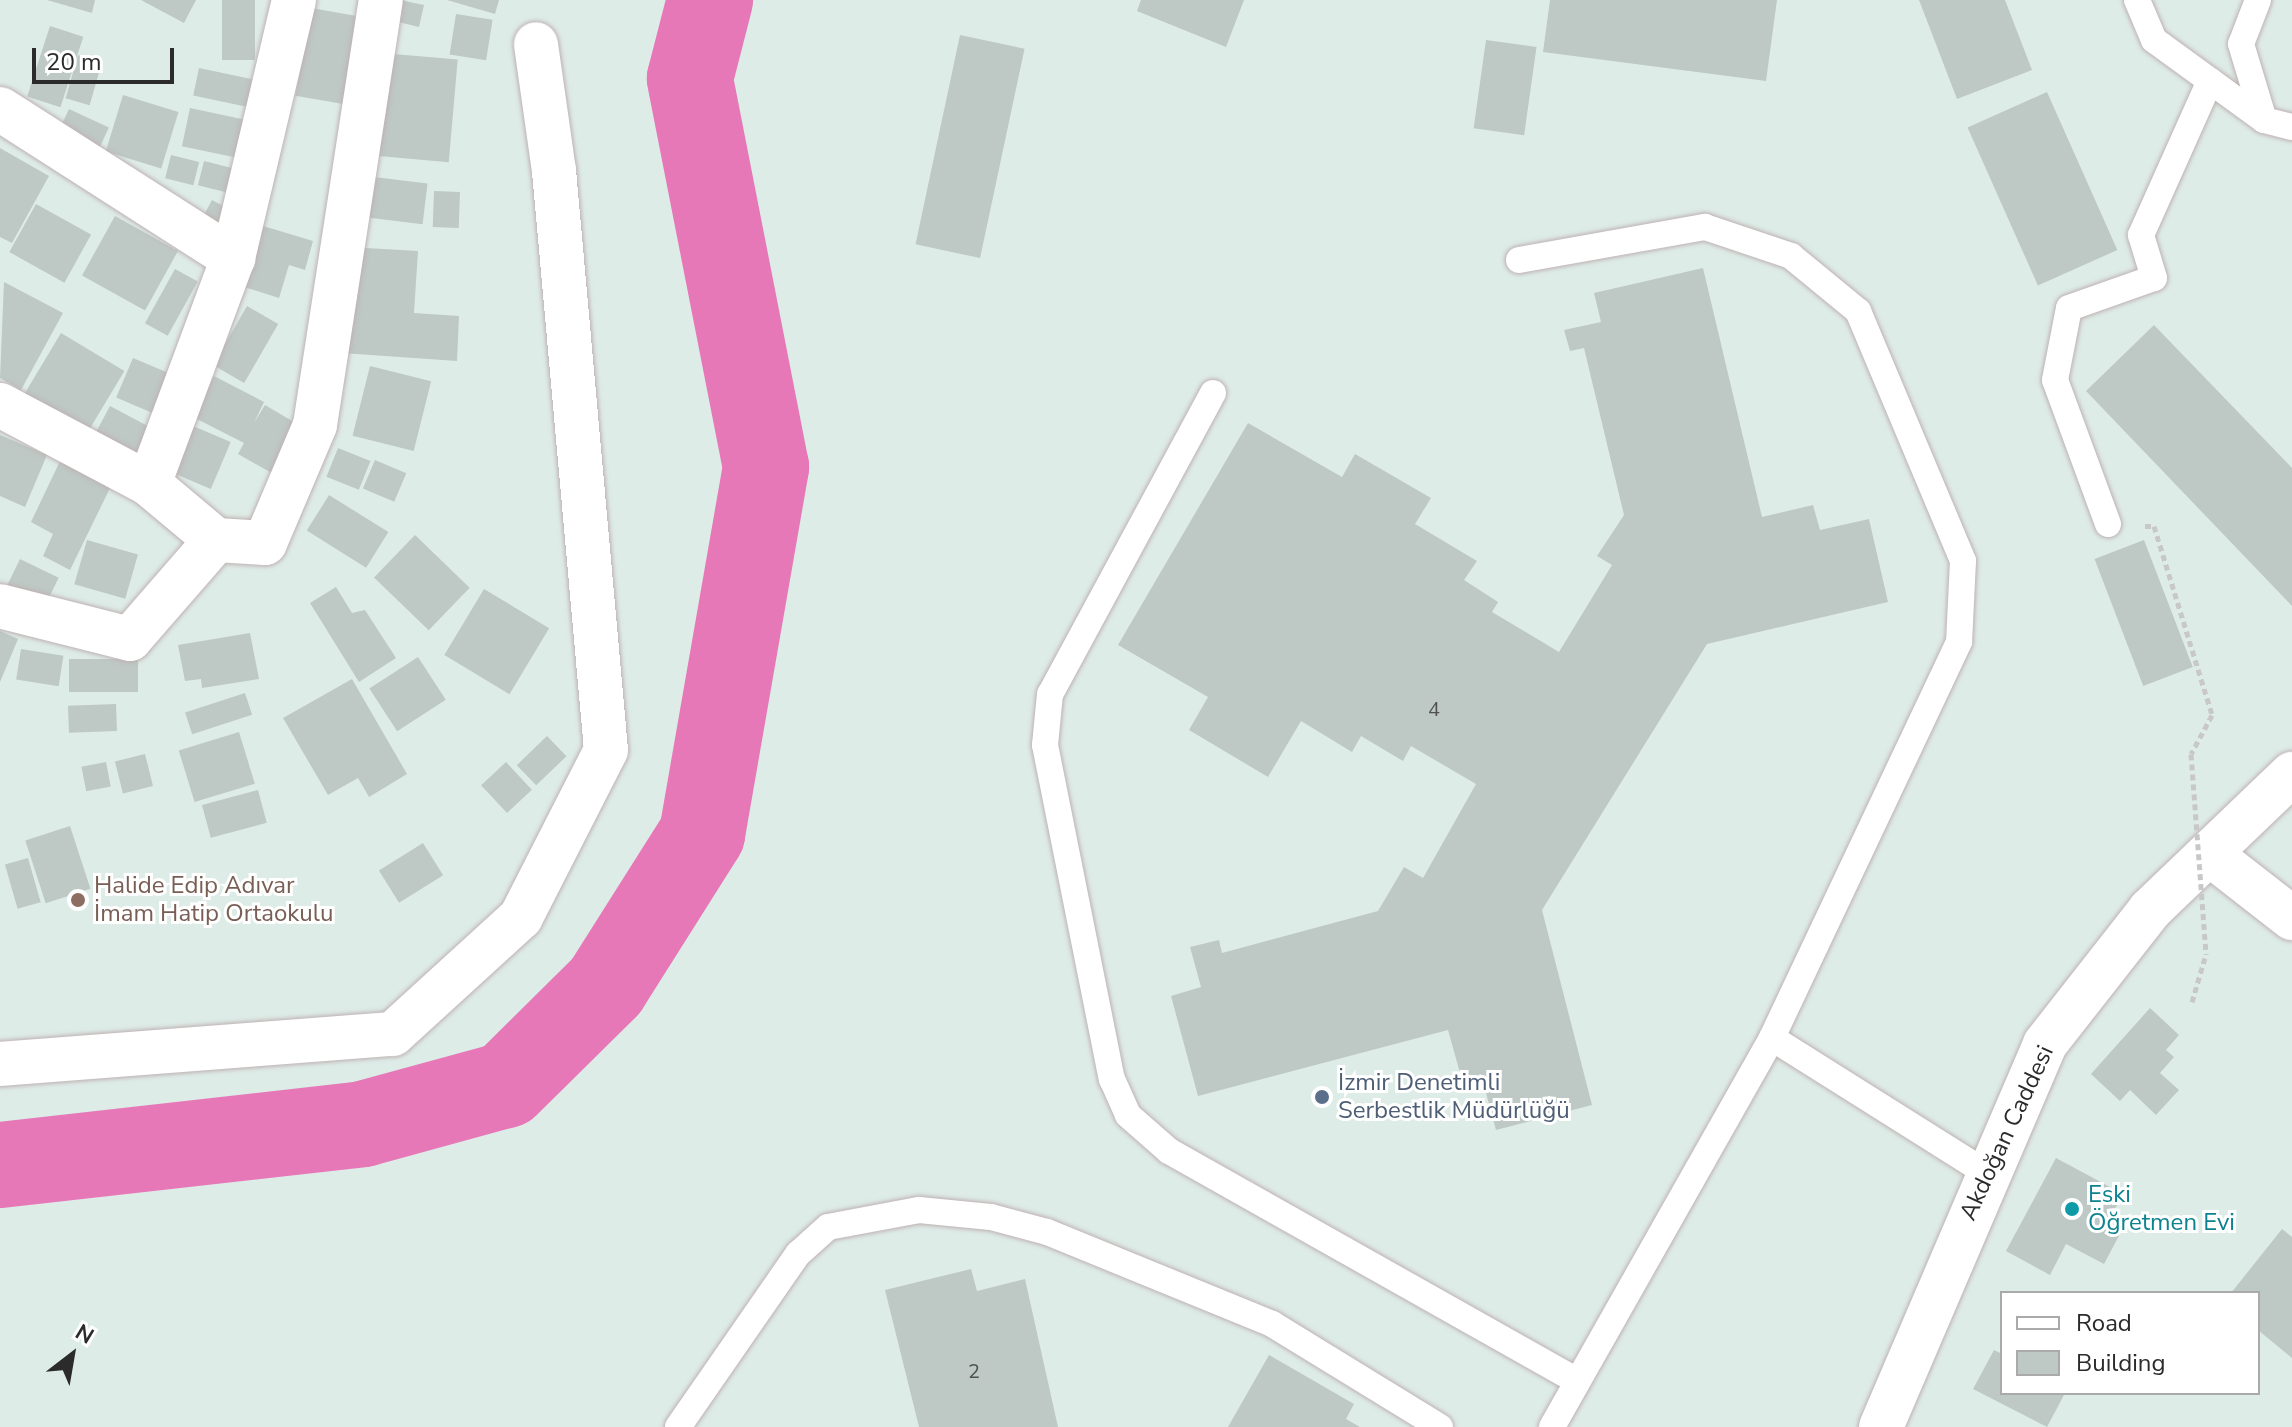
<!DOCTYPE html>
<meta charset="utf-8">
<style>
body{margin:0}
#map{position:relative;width:2292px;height:1427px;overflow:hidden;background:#deece8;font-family:"Nunito Sans",sans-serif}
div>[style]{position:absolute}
.river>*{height:86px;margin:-43px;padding:0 43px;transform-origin:43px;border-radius:43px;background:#e778b8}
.building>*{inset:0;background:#bec8c5;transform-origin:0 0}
.path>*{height:5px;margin-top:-2.5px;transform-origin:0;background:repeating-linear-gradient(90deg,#c8c8c8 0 6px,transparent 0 10px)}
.roads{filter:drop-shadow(0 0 2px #beb2b2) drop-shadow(0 0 2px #beb2b2)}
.lane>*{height:26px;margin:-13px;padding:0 13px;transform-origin:13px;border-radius:13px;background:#fff}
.street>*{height:44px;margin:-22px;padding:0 22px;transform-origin:22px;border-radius:22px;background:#fff}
.secondary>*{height:44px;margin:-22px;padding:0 22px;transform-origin:22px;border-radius:22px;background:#fff}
.path-bridge>*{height:5px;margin-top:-2.5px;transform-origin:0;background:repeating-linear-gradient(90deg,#c8c8c8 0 6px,transparent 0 10px)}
.dots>*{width:22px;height:22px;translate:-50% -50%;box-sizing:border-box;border:4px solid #fff;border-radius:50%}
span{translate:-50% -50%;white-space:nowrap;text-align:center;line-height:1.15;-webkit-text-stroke:6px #fff;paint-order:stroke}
.number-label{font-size:20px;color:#505252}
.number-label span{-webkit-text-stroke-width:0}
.education-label{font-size:24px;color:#785e54}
.left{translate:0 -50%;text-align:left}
.service-label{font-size:24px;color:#4e5e75}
.street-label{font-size:24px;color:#2b2b2b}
.culture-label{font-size:24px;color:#0d838f}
.legend{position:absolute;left:2000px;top:1291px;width:260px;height:104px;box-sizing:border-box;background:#fff;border:2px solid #aaa;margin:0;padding:10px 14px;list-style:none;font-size:24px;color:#2b2b2b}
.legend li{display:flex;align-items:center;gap:16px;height:40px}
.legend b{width:40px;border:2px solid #aaa}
.north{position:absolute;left:32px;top:1315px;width:80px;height:80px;-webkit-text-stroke:6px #fff;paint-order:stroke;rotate:31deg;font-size:22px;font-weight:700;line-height:32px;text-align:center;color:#2b2b2b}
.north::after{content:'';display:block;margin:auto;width:28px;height:36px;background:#2b2b2b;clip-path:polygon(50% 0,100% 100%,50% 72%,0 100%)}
.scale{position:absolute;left:32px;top:48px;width:142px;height:36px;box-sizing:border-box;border:4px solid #2b2b2b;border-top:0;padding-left:10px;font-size:24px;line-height:28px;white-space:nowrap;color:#2b2b2b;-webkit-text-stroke:6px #fff;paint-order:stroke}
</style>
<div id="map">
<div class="river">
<i style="left:0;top:1165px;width:365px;rotate:-6.4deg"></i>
<i style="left:363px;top:1124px;width:148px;rotate:-15.3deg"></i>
<i style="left:506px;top:1085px;width:141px;rotate:-44.7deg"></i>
<i style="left:606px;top:986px;width:180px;rotate:-57.7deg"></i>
<i style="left:702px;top:834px;width:373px;rotate:-80.1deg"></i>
<i style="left:766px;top:467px;width:396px;rotate:-101.1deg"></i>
<i style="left:690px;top:78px;width:81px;rotate:-75.6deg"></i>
</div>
<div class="building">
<i style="clip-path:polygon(47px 0,95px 0,92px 13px)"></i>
<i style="clip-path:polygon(141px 0,196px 0,184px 23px)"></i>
<i style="left:222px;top:0;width:33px;height:60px"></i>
<i style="clip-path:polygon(400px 0,424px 5px,419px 27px,390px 20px)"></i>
<i style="clip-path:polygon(447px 0,499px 0,495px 14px)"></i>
<i style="clip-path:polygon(1141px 0,1244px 0,1226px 47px,1137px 11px)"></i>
<i style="clip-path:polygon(1550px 0,1777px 0,1766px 81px,1543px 52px)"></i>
<i style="clip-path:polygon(1919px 0,2005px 0,2032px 70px,1957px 99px)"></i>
<i style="left:311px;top:8px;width:64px;height:89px;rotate:10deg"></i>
<i style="left:456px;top:14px;width:37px;height:41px;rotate:9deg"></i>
<i style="left:50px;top:26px;width:35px;height:74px;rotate:18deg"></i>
<i style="left:960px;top:35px;width:66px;height:214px;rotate:12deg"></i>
<i style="left:1486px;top:40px;width:51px;height:89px;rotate:8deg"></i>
<i style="left:382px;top:53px;width:76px;height:103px;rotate:5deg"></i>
<i style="left:78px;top:55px;width:25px;height:45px;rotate:16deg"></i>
<i style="left:199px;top:68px;width:70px;height:28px;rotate:12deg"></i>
<i style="left:2047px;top:92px;width:173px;height:87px;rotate:66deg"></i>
<i style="left:123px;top:95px;width:58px;height:59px;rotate:17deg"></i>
<i style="left:190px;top:108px;width:66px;height:39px;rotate:12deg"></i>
<i style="left:69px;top:109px;width:44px;height:25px;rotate:25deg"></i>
<i style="clip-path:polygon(0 148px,49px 176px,12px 243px,0 237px)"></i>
<i style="left:171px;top:155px;width:29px;height:24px;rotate:14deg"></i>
<i style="left:204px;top:161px;width:37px;height:25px;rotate:14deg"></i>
<i style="left:366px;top:176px;width:62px;height:41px;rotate:7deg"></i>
<i style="left:434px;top:191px;width:26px;height:36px;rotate:2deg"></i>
<i style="left:212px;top:200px;width:15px;height:25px;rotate:28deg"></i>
<i style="left:36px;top:204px;width:63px;height:55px;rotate:29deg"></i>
<i style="left:115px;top:216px;width:72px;height:68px;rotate:29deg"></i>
<i style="clip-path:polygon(253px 223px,313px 241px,305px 270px,289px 265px,279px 298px,235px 284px)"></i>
<i style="clip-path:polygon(349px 247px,418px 251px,414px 313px,459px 316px,457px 361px,342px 353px)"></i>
<i style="clip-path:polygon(1703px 268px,1762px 517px,1813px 505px,1820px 530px,1869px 519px,1888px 602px,1707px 644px,1542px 910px,1592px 1105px,1496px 1130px,1481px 1074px,1462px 1080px,1448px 1030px,1198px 1096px,1171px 996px,1201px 987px,1190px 947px,1219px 940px,1222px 953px,1378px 911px,1404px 867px,1423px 878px,1476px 784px,1411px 746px,1403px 761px,1361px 736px,1352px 752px,1301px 721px,1268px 777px,1189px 730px,1208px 697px,1118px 645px,1248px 423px,1342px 477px,1355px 454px,1431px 498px,1415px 524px,1477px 561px,1464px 580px,1498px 602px,1492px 612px,1559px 652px,1612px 565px,1597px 556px,1624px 515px,1584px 348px,1570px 351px,1564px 330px,1601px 322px,1594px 293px)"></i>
<i style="left:175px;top:269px;width:26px;height:62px;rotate:29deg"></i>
<i style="clip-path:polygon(4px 282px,63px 313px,21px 390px,0 378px)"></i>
<i style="left:247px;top:306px;width:36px;height:68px;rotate:30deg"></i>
<i style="clip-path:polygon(2154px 325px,2292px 468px,2292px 606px,2086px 391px)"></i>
<i style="left:61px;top:333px;width:74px;height:74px;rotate:31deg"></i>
<i style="left:133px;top:358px;width:47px;height:43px;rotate:23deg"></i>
<i style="left:370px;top:366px;width:63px;height:72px;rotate:14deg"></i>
<i style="clip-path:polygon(214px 376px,264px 402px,254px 423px,265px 405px,304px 428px,277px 476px,238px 454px,244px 443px,193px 417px)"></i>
<i style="left:110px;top:406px;width:47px;height:29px;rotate:28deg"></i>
<i style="left:193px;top:426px;width:41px;height:51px;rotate:23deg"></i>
<i style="clip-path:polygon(0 435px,47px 455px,25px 507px,0 496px)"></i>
<i style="left:338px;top:448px;width:35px;height:31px;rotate:22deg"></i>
<i style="left:375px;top:460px;width:34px;height:31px;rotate:23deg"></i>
<i style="clip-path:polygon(60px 461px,111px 486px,70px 570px,43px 556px,53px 534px,31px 522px)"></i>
<i style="left:329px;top:495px;width:70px;height:42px;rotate:32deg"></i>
<i style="left:415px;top:535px;width:76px;height:59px;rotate:44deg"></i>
<i style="left:87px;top:540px;width:53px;height:46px;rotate:16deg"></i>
<i style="left:2144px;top:540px;width:136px;height:53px;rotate:69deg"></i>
<i style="left:20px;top:559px;width:43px;height:37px;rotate:26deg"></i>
<i style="clip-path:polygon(336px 587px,352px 613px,365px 610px,396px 658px,359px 682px,310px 603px)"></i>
<i style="left:484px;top:589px;width:76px;height:77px;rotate:31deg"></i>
<i style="clip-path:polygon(0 631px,18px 639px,0 682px)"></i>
<i style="clip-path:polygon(250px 633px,259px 679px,202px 688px,201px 679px,185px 681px,178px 645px)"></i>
<i style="left:21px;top:649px;width:43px;height:31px;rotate:9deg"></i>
<i style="left:418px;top:657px;width:51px;height:58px;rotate:57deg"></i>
<i style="left:69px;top:659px;width:69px;height:33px"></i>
<i style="clip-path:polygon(352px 679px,407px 774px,369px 797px,358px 778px,328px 795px,283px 718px)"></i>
<i style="left:245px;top:693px;width:23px;height:63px;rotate:72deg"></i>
<i style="left:116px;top:704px;width:27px;height:48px;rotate:88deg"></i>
<i style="left:239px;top:732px;width:54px;height:63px;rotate:73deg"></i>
<i style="left:547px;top:736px;width:28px;height:42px;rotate:46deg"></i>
<i style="left:145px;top:754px;width:33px;height:31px;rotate:76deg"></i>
<i style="left:106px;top:762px;width:25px;height:25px;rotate:79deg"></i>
<i style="left:506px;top:762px;width:38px;height:34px;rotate:47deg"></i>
<i style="left:258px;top:790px;width:34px;height:58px;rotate:75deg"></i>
<i style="left:70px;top:826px;width:66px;height:47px;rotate:72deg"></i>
<i style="left:423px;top:843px;width:38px;height:52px;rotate:58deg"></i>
<i style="left:28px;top:858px;width:46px;height:24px;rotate:74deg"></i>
<i style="clip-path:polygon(2150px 1008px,2179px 1035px,2166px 1050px,2174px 1057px,2160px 1073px,2179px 1090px,2156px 1115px,2130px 1090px,2120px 1101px,2091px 1074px)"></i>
<i style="clip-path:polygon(2056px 1158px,2123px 1194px,2106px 1225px,2121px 1232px,2104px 1264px,2066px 1244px,2050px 1275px,2006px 1251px)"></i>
<i style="clip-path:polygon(2282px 1229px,2292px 1237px,2292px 1358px,2258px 1330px,2258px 1293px,2231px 1293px)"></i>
<i style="clip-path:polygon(971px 1269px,977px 1291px,1025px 1279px,1058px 1427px,919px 1427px,885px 1290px)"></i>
<i style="clip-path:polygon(1994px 1350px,2002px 1354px,2002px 1393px,2065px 1393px,2047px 1427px,1973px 1389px)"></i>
<i style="clip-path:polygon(1269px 1355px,1354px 1404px,1346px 1419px,1360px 1427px,1228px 1427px)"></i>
</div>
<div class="path">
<i style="left:2145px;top:526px;width:9px"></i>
<i style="left:2154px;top:526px;width:198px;rotate:72.9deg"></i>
<i style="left:2212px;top:715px;width:44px;rotate:118.3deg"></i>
<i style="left:2192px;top:1002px;width:50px;rotate:-73.7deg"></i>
</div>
<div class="roads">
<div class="lane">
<i style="left:2137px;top:0;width:43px;rotate:67deg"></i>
<i style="left:2154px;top:40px;width:136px;rotate:36deg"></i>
<i style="left:2258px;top:0;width:47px;rotate:111.1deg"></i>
<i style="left:2241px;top:44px;width:79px;rotate:73.2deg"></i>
<i style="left:2264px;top:120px;width:29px;rotate:14deg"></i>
<i style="left:1519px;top:260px;width:189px;rotate:-10.1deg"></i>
<i style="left:1705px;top:227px;width:91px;rotate:18.6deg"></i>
<i style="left:1791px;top:256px;width:87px;rotate:39.4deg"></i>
<i style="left:1858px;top:311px;width:271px;rotate:67.2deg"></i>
<i style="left:1963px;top:561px;width:81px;rotate:92.8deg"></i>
<i style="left:1959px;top:642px;width:438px;rotate:115.3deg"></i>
<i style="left:1772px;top:1038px;width:447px;rotate:119.5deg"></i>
<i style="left:1213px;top:393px;width:342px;rotate:118.4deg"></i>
<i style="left:1050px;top:694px;width:51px;rotate:95.6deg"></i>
<i style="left:1045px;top:745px;width:341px;rotate:78.7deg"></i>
<i style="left:1112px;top:1079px;width:39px;rotate:66deg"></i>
<i style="left:1128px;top:1115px;width:55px;rotate:41.3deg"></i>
<i style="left:1169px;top:1151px;width:466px;rotate:29.4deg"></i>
<i style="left:2108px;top:524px;width:153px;rotate:-110.2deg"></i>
<i style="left:2055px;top:380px;width:73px;rotate:-79deg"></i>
<i style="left:2069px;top:308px;width:90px;rotate:-19.4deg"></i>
<i style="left:2154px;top:278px;width:45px;rotate:-106.8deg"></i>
<i style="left:2141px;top:235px;width:169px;rotate:-65.9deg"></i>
<i style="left:1772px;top:1038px;width:253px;rotate:32.2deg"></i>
<i style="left:678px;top:1427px;width:211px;rotate:-55.3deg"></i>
<i style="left:798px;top:1254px;width:40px;rotate:-42deg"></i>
<i style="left:828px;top:1227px;width:93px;rotate:-10.6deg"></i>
<i style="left:919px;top:1210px;width:72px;rotate:5.6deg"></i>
<i style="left:991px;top:1217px;width:58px;rotate:15deg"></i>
<i style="left:1047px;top:1232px;width:243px;rotate:22.2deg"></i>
<i style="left:1272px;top:1324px;width:197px;rotate:31.5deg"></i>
</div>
<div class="street">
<i style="left:0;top:109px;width:277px;rotate:32.6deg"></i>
<i style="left:0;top:405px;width:169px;rotate:27.9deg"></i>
<i style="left:149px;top:484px;width:87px;rotate:39.9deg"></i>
<i style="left:216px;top:540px;width:131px;rotate:131deg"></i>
<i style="left:130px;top:639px;width:134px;rotate:-165.8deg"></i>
<i style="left:149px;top:484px;width:241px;rotate:-69.6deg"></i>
<i style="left:233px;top:258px;width:265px;rotate:-76.7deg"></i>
<i style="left:216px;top:540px;width:49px;rotate:3.5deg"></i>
<i style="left:265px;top:543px;width:128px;rotate:-67deg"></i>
<i style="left:315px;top:425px;width:430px;rotate:-81.2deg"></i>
<i style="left:2211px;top:855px;width:103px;rotate:37.9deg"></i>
<i style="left:0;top:1064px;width:394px;rotate:-4.4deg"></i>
<i style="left:393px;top:1034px;width:173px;rotate:-42.4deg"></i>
<i style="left:521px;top:917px;width:187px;rotate:-63deg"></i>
<i style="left:606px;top:750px;width:581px;rotate:-95.13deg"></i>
<i style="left:554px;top:171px;width:128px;rotate:-98.1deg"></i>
</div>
<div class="secondary">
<i style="left:1881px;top:1427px;width:417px;rotate:-66.8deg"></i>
<i style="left:2045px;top:1044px;width:170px;rotate:-51.9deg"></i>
<i style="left:2150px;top:910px;width:197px;rotate:-43.8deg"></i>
</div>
</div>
<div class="path-bridge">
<i style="left:2191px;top:754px;width:201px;rotate:85.7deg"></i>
</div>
<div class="dots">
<i style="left:78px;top:900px;background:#8d6e63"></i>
<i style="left:1322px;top:1097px;background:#5c6f8a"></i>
<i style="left:2072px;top:1209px;background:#0f9aa8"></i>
</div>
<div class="number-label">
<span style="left:1434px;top:709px">4</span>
<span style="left:974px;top:1371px">2</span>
</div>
<div class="education-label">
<span class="left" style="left:94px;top:900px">Halide Edip Adıvar<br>İmam Hatip Ortaokulu</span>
</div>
<div class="service-label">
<span class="left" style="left:1338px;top:1097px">İzmir Denetimli<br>Serbestlik Müdürlüğü</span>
</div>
<div class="street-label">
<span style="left:2007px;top:1133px;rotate:-65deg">Akdoğan Caddesi</span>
</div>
<div class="culture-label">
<span class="left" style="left:2088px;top:1209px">Eski<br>Öğretmen Evi</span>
</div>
<ul class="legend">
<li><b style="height:10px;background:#fff"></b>Road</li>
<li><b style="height:22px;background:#bec8c5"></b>Building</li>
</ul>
<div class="north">N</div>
<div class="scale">20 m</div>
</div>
